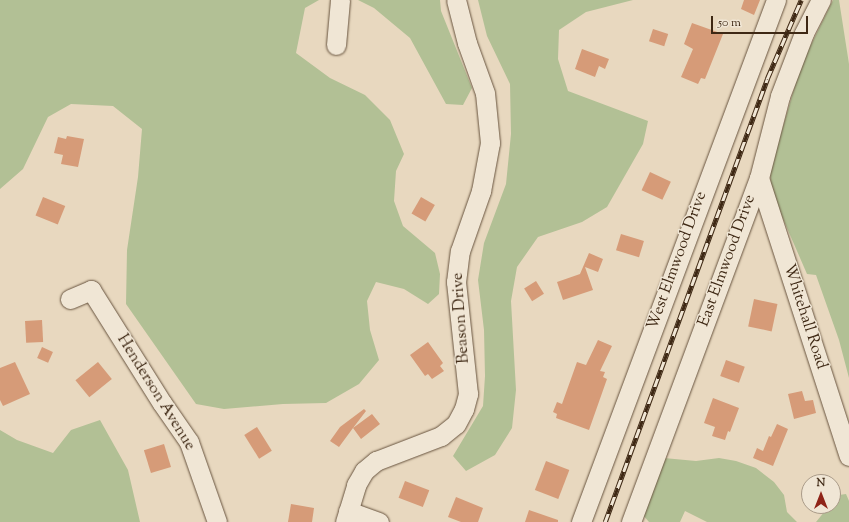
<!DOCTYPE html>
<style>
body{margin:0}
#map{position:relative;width:849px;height:522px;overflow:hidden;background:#e8d8bf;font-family:"Sorts Mill Goudy",serif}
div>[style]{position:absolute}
.green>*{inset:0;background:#b2c095}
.building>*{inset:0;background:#d69b78;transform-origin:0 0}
.roads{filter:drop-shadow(0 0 1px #68543f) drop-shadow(0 0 1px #68543f)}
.minor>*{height:19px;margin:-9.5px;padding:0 9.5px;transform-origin:9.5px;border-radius:9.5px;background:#f0e6d5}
.rail>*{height:4.5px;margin-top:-2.25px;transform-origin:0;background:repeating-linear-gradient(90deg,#f0e6d5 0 9px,#3e2814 0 18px);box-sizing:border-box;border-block:1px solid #3e2814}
span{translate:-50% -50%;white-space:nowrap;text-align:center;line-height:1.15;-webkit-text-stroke:3px #f0e6d5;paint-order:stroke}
.street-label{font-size:16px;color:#3e2814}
.north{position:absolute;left:801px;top:474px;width:40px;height:40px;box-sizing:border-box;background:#f0e6d5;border:1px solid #a99a88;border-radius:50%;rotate:0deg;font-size:11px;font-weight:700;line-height:16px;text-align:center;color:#3e2814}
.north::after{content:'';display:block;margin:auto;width:14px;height:18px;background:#8f2418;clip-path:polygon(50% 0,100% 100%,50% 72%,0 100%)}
.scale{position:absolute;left:711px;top:16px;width:97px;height:18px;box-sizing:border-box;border:2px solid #3e2814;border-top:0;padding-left:5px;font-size:12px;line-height:14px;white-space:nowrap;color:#3e2814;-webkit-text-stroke:3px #f0e6d5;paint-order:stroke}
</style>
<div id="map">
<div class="green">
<i style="clip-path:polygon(0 0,319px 0,305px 8px,296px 53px,330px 78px,365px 95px,390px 120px,404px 154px,396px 171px,394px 201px,403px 226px,435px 253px,440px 274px,439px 294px,428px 304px,404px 289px,376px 282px,367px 301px,370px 330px,379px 360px,359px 384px,326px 403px,283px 404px,224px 409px,196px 404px,126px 304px,127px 250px,138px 177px,142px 129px,113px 106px,71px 104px,48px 117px,23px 169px,0 189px)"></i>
<i style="clip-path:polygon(358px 0,440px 0,441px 11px,472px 88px,463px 105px,446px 104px,410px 38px,374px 8px)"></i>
<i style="clip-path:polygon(478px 0,633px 0,586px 12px,559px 30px,558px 59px,568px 91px,648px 121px,643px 144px,607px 207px,582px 222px,538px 237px,517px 267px,511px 301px,516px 390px,512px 428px,495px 455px,466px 471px,453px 456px,483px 406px,485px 376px,484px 330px,478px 280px,484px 243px,506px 184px,511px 134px,510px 84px,487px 36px)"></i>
<i style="clip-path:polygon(833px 0,839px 0,849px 64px,849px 378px,839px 340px,816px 275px,807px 274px,777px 205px,771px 186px,770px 171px,801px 65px)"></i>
<i style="clip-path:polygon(100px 420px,128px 470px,140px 522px,0 522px,0 430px,17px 440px,53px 453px,71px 430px)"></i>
<i style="clip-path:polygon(664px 458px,696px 461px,719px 458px,736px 461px,756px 468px,774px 482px,784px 495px,787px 512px,797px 522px,707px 522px,685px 511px,680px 522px,649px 522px,642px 514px)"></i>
<i style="clip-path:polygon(846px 494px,849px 501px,849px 522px,816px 522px,829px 506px,833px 506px,833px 501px,839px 495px)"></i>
</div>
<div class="building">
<i style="clip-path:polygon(744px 0,760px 0,754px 15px,741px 9px)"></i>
<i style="clip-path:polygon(692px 23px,723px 34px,705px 79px,701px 78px,698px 84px,681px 77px,693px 49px,684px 44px)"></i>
<i style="left:653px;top:29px;width:16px;height:13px;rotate:18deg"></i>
<i style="clip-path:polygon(582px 49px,609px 59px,605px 69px,599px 66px,595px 77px,575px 69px)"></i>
<i style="clip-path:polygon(67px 136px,84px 139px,78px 167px,61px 164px,63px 155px,54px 153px,58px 137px,66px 139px)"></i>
<i style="left:650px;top:172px;width:23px;height:20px;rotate:25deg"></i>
<i style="left:43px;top:197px;width:24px;height:20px;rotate:22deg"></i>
<i style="left:421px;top:197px;width:16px;height:19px;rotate:30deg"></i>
<i style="left:621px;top:234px;width:24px;height:17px;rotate:17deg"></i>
<i style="clip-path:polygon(589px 253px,603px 259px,598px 272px,585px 267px,593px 290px,563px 300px,557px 282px,580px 274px)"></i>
<i style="left:536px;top:281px;width:15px;height:14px;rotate:58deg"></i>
<i style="left:754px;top:299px;width:24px;height:28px;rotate:12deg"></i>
<i style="left:42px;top:320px;width:22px;height:17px;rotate:87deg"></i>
<i style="clip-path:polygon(598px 340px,612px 346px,600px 371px,605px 372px,603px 377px,607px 379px,589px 430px,556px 418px,557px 414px,553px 412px,557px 402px,562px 404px,577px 362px,586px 365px)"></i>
<i style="clip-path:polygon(428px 342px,443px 363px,440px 366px,444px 371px,432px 379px,428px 374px,425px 376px,410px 355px)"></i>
<i style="left:42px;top:347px;width:12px;height:12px;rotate:24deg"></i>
<i style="left:726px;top:360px;width:20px;height:17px;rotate:20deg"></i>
<i style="clip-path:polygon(15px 362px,30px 394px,3px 406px,0 400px,0 368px)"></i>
<i style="left:98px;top:362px;width:22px;height:29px;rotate:51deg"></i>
<i style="clip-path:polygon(802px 391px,805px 401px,813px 400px,816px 413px,794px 419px,788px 394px)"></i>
<i style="clip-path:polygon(713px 398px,739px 408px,730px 432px,728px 431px,725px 440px,712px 436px,715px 427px,704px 423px)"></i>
<i style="clip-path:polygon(364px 409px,366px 411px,353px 428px,372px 414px,380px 424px,361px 439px,353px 428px,339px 447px,330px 441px,340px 427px)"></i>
<i style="clip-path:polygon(777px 424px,788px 429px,773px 466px,753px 458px,757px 448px,763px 451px,769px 436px,771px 437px)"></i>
<i style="left:257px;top:427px;width:28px;height:15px;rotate:58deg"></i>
<i style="left:164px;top:444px;width:24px;height:21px;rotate:73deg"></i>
<i style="left:546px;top:461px;width:25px;height:31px;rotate:21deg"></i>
<i style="left:405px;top:481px;width:26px;height:18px;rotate:21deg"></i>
<i style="clip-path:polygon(456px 497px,483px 508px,478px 522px,461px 522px,448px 517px)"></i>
<i style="clip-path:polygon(291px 504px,314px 508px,312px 522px,288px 522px)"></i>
<i style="clip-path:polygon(529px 510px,558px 520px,558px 522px,525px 522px)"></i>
</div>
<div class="roads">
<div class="minor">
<i style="left:336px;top:45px;width:45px;rotate:-84.9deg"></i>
<i style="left:759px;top:178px;width:292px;rotate:72.1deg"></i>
<i style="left:70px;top:299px;width:23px;rotate:-23deg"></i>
<i style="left:91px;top:290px;width:133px;rotate:57.9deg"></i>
<i style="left:162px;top:403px;width:47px;rotate:55.3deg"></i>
<i style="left:189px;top:442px;width:85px;rotate:70.7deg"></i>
<i style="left:348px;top:511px;width:33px;rotate:20deg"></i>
<i style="left:345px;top:522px;width:39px;rotate:-73deg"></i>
<i style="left:356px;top:485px;width:16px;rotate:-60deg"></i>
<i style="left:364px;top:471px;width:16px;rotate:-40deg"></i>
<i style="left:376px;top:461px;width:70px;rotate:-21deg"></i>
<i style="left:441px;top:436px;width:19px;rotate:-39deg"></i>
<i style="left:456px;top:424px;width:17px;rotate:-62deg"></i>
<i style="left:464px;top:409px;width:16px;rotate:-75deg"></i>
<i style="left:468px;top:394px;width:113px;rotate:-96.1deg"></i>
<i style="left:456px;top:282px;width:31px;rotate:-83deg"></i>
<i style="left:460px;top:251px;width:64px;rotate:-70.7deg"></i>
<i style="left:481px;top:191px;width:49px;rotate:-79.4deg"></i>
<i style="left:490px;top:143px;width:50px;rotate:-95.7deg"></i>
<i style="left:485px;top:93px;width:53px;rotate:-109.8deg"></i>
<i style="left:467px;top:43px;width:44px;rotate:-104.3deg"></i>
<i style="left:581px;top:522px;width:557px;rotate:-69.52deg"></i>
<i style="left:631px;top:522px;width:367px;rotate:-69.6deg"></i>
<i style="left:759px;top:178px;width:85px;rotate:-75.6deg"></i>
<i style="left:780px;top:96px;width:67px;rotate:-69.1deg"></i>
<i style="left:804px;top:33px;width:37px;rotate:-63deg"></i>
</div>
</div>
<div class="rail">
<i style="left:605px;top:522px;width:472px;rotate:-69.9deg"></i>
<i style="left:767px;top:79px;width:86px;rotate:-66.7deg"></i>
</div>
<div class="street-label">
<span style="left:678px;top:261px;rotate:-70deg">West Elmwood Drive</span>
<span style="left:728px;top:261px;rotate:-70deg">East Elmwood Drive</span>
<span style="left:804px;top:317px;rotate:72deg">Whitehall Road</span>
<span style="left:462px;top:318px;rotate:-94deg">Beason Drive</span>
<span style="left:155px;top:393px;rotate:58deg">Henderson Avenue</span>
</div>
<div class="north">N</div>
<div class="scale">50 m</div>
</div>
